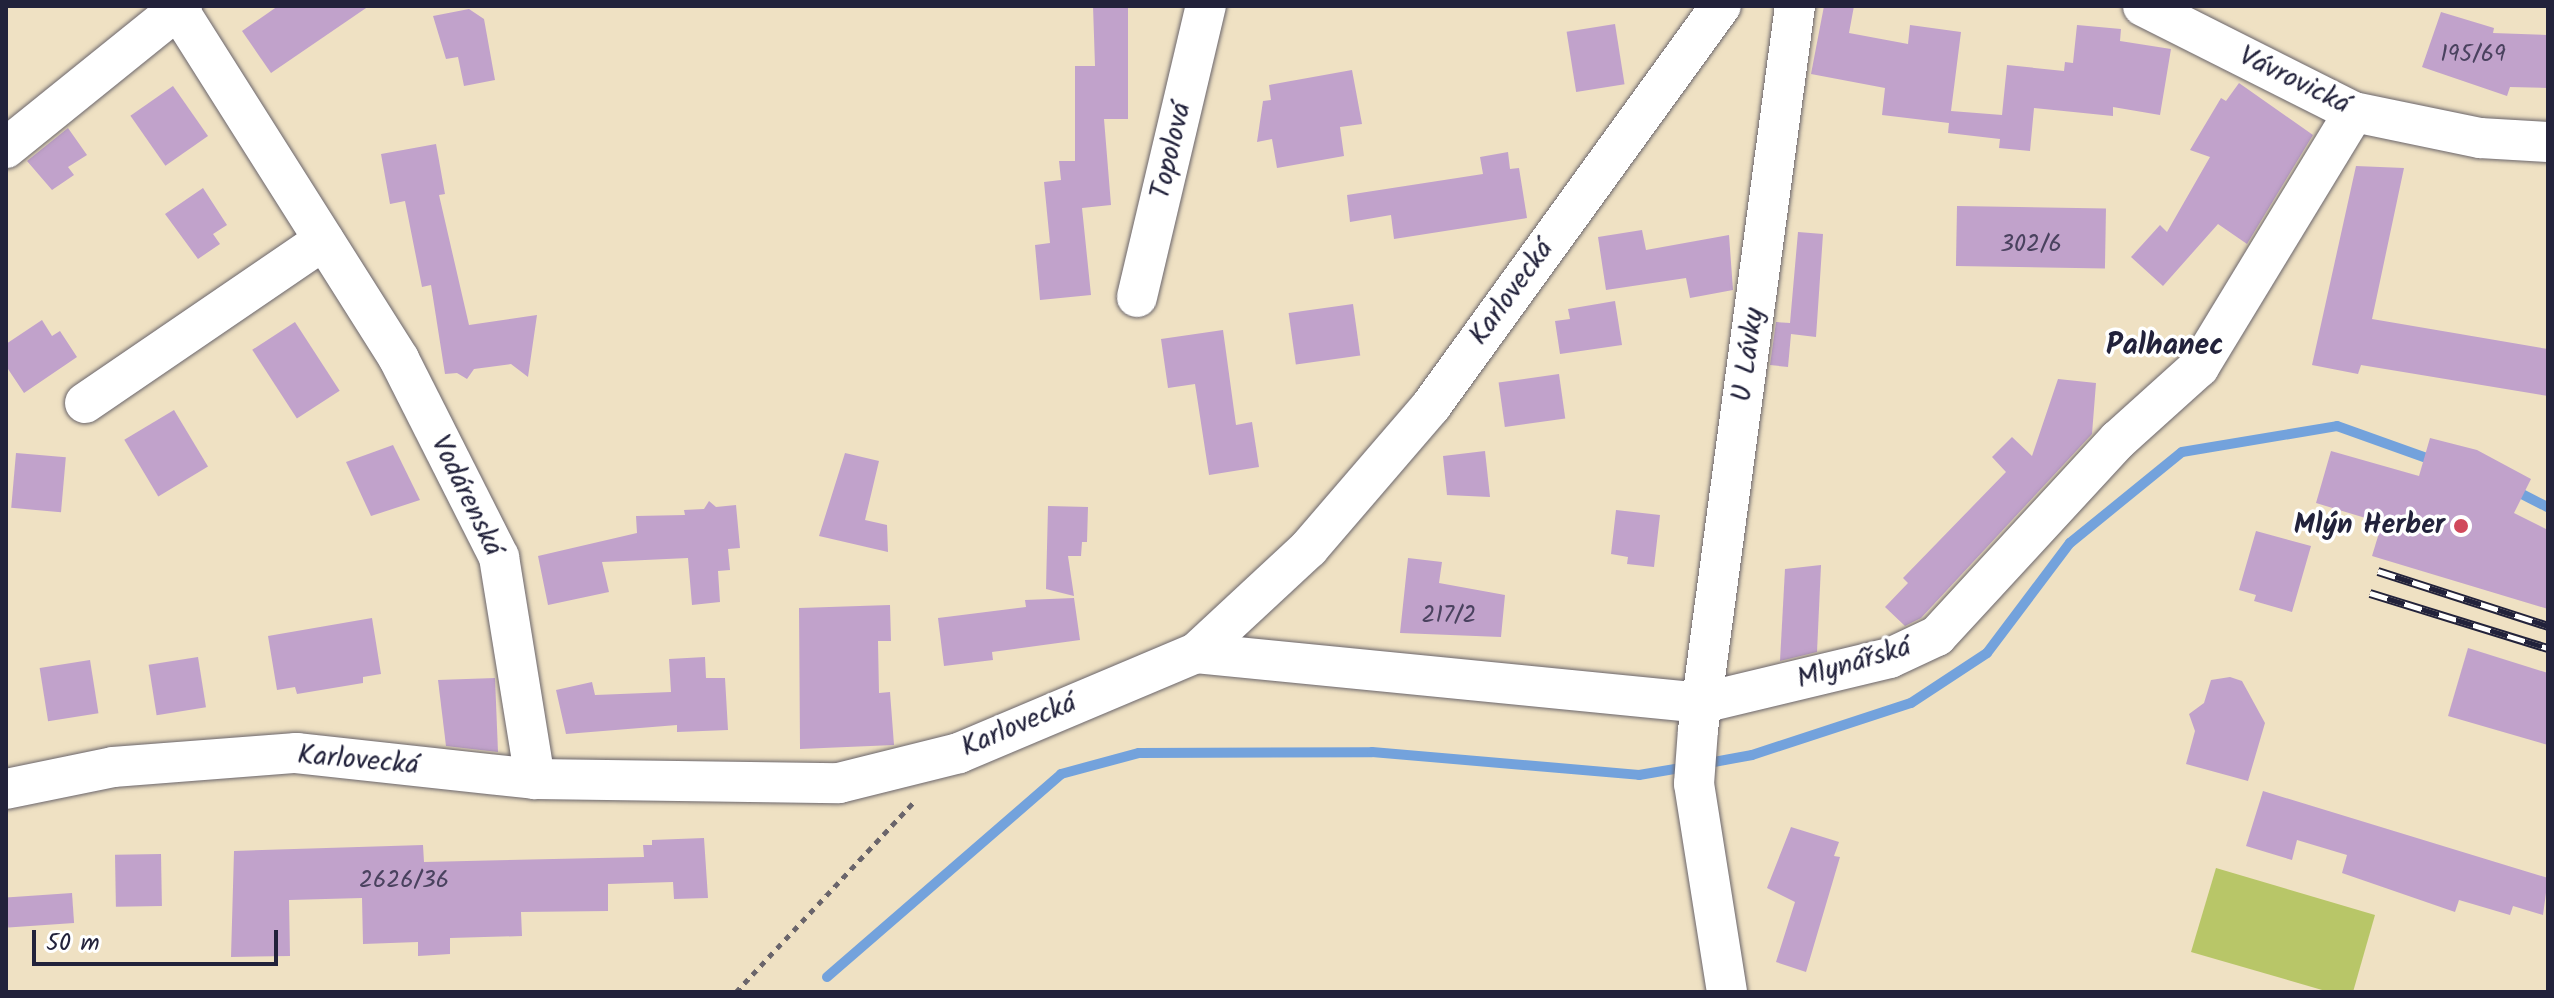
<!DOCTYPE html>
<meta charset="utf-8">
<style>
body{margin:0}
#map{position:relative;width:2554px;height:998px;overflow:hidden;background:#efe1c3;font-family:Kalam,sans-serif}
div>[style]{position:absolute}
.green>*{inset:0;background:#b8c668}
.stream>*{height:10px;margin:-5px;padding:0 5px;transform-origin:5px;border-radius:5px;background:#73a2dc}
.building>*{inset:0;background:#c1a2cb;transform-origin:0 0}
.path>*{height:5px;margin-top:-2.5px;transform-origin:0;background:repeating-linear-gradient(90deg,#6a656b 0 6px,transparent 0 12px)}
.roads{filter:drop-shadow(0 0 2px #6a656b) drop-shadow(0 0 2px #6a656b)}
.minor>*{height:40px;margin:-20px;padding:0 20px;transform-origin:20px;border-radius:20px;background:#fff}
.rail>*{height:9px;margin-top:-4.5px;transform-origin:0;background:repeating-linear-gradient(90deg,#fff 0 18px,#22223b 0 36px);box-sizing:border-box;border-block:2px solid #22223b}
.dots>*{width:22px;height:22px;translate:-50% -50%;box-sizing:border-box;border:4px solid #fff;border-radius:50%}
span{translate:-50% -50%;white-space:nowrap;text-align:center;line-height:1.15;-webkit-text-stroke:7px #fff;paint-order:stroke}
.number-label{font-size:24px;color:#4a425f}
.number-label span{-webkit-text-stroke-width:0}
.street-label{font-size:28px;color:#22223b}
.poi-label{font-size:28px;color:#22223b;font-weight:700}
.right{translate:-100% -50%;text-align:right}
.neighbourhood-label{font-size:30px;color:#22223b;font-weight:700}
.frame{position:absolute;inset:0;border:8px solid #22223b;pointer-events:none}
.scale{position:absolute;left:32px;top:930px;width:246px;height:36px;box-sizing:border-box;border:4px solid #22223b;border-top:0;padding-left:10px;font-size:24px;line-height:28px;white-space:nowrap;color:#22223b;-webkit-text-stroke:6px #fff;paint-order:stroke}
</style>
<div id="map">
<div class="green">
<i style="clip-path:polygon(2216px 868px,2375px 915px,2353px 992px,2329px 992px,2191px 952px)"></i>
</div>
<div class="stream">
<i style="left:2514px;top:490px;width:38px;rotate:27deg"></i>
<i style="left:1703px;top:764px;width:50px;rotate:-10.4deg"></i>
<i style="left:1752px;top:755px;width:167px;rotate:-18.1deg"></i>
<i style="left:1911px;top:703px;width:91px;rotate:-33.3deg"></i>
<i style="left:1987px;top:653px;width:138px;rotate:-53deg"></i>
<i style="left:2070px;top:543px;width:144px;rotate:-39.1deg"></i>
<i style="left:2182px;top:452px;width:157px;rotate:-9.5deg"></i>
<i style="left:2337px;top:426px;width:104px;rotate:19.7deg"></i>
<i style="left:827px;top:977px;width:310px;rotate:-40.9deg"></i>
<i style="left:1061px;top:774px;width:81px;rotate:-15.1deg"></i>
<i style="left:1139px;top:753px;width:233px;rotate:-0.2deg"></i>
<i style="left:1372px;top:752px;width:268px;rotate:4.9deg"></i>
<i style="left:1639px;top:775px;width:49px;rotate:-9.5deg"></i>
</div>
<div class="building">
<i style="clip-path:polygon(278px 6px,369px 6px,271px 73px,242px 31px)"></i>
<i style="clip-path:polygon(1093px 6px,1128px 6px,1128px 119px,1104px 119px,1111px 205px,1082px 208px,1091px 295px,1040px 300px,1035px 245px,1050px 243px,1044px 182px,1061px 180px,1059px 161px,1075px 161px,1075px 66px,1095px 66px)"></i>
<i style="clip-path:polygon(1824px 6px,1854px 6px,1849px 33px,1908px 44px,1910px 25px,1961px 32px,1951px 111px,2002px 115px,2007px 65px,2064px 71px,2065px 62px,2073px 63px,2077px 25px,2121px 29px,2120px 41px,2171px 49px,2160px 115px,2113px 107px,2113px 116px,2034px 108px,2030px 151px,1999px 148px,2000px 139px,1948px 133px,1949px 123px,1882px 115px,1885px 88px,1811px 74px)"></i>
<i style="clip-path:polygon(469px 9px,484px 19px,495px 80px,464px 86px,458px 57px,446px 59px,433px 16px)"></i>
<i style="clip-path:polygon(2441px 12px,2494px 28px,2493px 33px,2548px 35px,2548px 88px,2510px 87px,2507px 96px,2422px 67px)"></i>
<i style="left:1615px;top:24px;width:61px;height:49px;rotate:81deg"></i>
<i style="clip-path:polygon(1352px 70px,1362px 124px,1340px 127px,1344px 156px,1277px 168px,1272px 139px,1257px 142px,1263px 101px,1271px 100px,1269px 85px)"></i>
<i style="clip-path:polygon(2239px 83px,2313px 135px,2247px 244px,2218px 224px,2163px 286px,2131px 257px,2160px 225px,2167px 232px,2210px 157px,2190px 150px,2221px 98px,2226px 101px)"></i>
<i style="left:173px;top:86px;width:61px;height:52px;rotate:55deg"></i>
<i style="clip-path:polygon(68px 128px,87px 155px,68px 167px,74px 175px,52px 190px,27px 161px)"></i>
<i style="clip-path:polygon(436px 144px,445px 194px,439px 195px,469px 325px,537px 315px,528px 377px,511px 364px,474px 369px,467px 379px,457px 373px,445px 374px,431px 285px,422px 287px,405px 201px,390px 204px,381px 154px)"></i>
<i style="clip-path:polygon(1508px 152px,1510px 169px,1519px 168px,1527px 218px,1394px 239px,1391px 215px,1350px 222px,1347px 195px,1483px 174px,1480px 157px)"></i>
<i style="clip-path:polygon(2356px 166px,2404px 168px,2372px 319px,2548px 349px,2548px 396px,2361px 365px,2358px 374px,2312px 365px)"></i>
<i style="clip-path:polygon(203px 188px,227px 225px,213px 234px,220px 244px,198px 259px,165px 214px)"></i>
<i style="left:1957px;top:206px;width:149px;height:60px;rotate:1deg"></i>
<i style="clip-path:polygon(1642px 230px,1646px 250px,1729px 235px,1733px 290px,1690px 298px,1686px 278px,1606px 290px,1598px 237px)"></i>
<i style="clip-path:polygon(1798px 232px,1823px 234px,1816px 337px,1791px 334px,1788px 367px,1770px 365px,1776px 322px,1790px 323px)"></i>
<i style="clip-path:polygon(1615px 301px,1622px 345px,1560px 354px,1555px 321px,1570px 319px,1568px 309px)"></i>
<i style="left:1353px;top:304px;width:52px;height:65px;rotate:82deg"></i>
<i style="clip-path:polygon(42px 320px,52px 336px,60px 331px,77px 357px,24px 393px,6px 366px,6px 344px)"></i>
<i style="left:295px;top:322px;width:82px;height:51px;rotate:57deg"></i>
<i style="clip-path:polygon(1223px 330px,1236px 425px,1252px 422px,1259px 467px,1209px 475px,1195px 384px,1168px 388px,1161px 339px)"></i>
<i style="left:1559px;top:374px;width:45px;height:61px;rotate:82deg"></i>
<i style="clip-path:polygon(2058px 379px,2096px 383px,2092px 434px,1921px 618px,1905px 626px,1885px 607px,1908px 583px,1903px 578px,2006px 472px,1992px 457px,2012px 437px,2032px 456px)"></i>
<i style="left:174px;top:410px;width:66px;height:58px;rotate:59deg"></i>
<i style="clip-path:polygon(2430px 438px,2477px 450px,2531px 479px,2514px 513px,2548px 530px,2548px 609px,2372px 556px,2382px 523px,2316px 503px,2331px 451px,2419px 476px)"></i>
<i style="clip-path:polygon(393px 445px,420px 500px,371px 516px,346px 462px)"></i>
<i style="clip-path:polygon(1485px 451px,1490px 497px,1447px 495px,1443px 456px)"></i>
<i style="left:16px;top:453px;width:50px;height:55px;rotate:5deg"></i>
<i style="clip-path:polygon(845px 453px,879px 461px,865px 520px,887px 525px,888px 552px,819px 536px)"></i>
<i style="clip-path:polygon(709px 501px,716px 507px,736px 505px,740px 548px,728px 549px,730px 570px,718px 571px,720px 602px,692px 605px,688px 558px,602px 562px,609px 592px,548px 605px,538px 556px,637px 533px,636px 516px,685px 515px,684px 510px,704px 509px)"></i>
<i style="clip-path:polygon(1048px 506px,1088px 507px,1087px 542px,1082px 542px,1081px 556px,1068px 556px,1074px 596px,1046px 589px)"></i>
<i style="clip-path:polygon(1616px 510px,1660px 515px,1654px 567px,1627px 564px,1628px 557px,1611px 554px)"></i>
<i style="clip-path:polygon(2256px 531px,2311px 546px,2292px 612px,2254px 601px,2256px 595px,2239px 590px)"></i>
<i style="clip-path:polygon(1408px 558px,1442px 562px,1439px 583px,1505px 595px,1501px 637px,1400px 633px)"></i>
<i style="clip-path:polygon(1821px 565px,1817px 652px,1780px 661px,1785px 569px)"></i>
<i style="clip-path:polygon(1074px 598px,1080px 640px,992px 652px,993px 660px,944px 666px,938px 618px,1026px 607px,1025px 600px)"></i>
<i style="clip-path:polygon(890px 605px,891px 641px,878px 641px,879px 693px,890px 692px,894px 745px,800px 749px,799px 608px)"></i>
<i style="clip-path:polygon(372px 618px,381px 674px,363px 677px,363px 683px,297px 694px,295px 687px,277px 690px,268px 636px)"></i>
<i style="clip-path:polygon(2468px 648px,2548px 673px,2548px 745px,2448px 716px)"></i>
<i style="left:198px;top:657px;width:51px;height:50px;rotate:81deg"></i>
<i style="clip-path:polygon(705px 657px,706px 678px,725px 678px,728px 730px,677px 732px,677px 725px,566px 734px,556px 690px,592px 682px,595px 695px,671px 692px,669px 659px)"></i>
<i style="left:90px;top:660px;width:54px;height:51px;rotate:81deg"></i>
<i style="clip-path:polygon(2230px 677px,2242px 681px,2265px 723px,2248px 781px,2186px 764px,2195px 731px,2189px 714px,2204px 703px,2211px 680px)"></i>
<i style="clip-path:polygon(495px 678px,498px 752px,446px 746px,438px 680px)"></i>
<i style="clip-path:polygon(2263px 791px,2548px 878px,2543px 915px,2513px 906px,2510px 915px,2459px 900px,2455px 912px,2342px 873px,2347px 855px,2297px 840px,2292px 860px,2246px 846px)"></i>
<i style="clip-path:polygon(1791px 827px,1839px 842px,1834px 856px,1840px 857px,1806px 972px,1776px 962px,1795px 902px,1767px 888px)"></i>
<i style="clip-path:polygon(704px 838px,708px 898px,674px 899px,673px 882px,608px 884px,608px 911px,521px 912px,522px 936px,450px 938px,450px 954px,418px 956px,418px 942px,363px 944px,362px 898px,289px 900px,290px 956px,231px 957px,234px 851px,423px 845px,424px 862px,644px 857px,643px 845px,652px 845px,652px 840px)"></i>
<i style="left:161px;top:854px;width:52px;height:46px;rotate:89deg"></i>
<i style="left:72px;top:893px;width:30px;height:66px;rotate:86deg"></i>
</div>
<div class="path">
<i style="left:736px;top:992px;width:259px;rotate:-46.9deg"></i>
</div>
<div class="roads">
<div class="minor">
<i style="left:176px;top:6px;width:418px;rotate:57.7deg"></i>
<i style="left:399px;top:359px;width:222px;rotate:63.2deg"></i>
<i style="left:499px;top:557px;width:225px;rotate:80.8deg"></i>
<i style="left:2143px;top:6px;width:236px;rotate:26.7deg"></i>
<i style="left:2354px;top:112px;width:129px;rotate:11.7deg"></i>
<i style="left:2480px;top:138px;width:68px;rotate:3.4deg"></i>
<i style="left:6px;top:148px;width:226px;rotate:-38.9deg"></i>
<i style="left:1137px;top:297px;width:299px;rotate:-76.7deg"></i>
<i style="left:85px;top:403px;width:289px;rotate:-34.3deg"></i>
<i style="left:1196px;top:653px;width:508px;rotate:5.64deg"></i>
<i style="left:1702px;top:703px;width:193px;rotate:-13.5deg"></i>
<i style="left:1890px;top:658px;width:52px;rotate:-25.1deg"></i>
<i style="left:1937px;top:636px;width:267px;rotate:-47.3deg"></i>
<i style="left:2118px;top:440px;width:109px;rotate:-42deg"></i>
<i style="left:2199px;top:367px;width:298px;rotate:-58.7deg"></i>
<i style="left:6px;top:789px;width:109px;rotate:-11.6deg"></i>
<i style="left:113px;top:767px;width:184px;rotate:-4.4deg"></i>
<i style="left:296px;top:753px;width:240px;rotate:6.2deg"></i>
<i style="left:535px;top:779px;width:304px;rotate:0.8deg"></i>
<i style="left:839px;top:783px;width:124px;rotate:-14deg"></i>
<i style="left:959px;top:753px;width:257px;rotate:-22.9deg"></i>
<i style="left:1196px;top:653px;width:154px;rotate:-42.9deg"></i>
<i style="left:1309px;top:548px;width:187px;rotate:-49.3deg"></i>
<i style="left:1431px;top:406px;width:494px;rotate:-54.1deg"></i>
<i style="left:1727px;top:992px;width:211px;rotate:-99deg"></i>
<i style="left:1694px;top:784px;width:54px;rotate:-85.8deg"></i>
<i style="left:1698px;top:730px;width:730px;rotate:-82.37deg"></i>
</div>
</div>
<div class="rail">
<i style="left:2378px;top:571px;width:179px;rotate:17.9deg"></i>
<i style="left:2370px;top:593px;width:186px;rotate:17.2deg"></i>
</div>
<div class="dots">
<i style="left:2461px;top:526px;background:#d1495b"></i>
</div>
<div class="number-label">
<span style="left:2473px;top:55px">195/69</span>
<span style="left:2031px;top:245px">302/6</span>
<span style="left:1449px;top:616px">217/2</span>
<span style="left:404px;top:881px">2626/36</span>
</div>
<div class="street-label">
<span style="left:2294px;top:81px;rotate:26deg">Vávrovická</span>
<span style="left:1172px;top:151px;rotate:-77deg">Topolová</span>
<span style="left:1512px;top:293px;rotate:-54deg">Karlovecká</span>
<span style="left:1749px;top:355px;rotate:-82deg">U Lávky</span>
<span style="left:466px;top:496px;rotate:64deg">Vodárenská</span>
<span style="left:1854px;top:664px;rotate:-17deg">Mlynářská</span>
<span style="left:1019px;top:726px;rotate:-23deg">Karlovecká</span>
<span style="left:358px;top:761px;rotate:5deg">Karlovecká</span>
</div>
<div class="poi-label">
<span class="right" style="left:2445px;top:526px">Mlýn Herber</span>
</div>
<div class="neighbourhood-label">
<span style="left:2165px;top:346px">Palhanec</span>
</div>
<div class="frame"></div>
<div class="scale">50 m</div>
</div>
